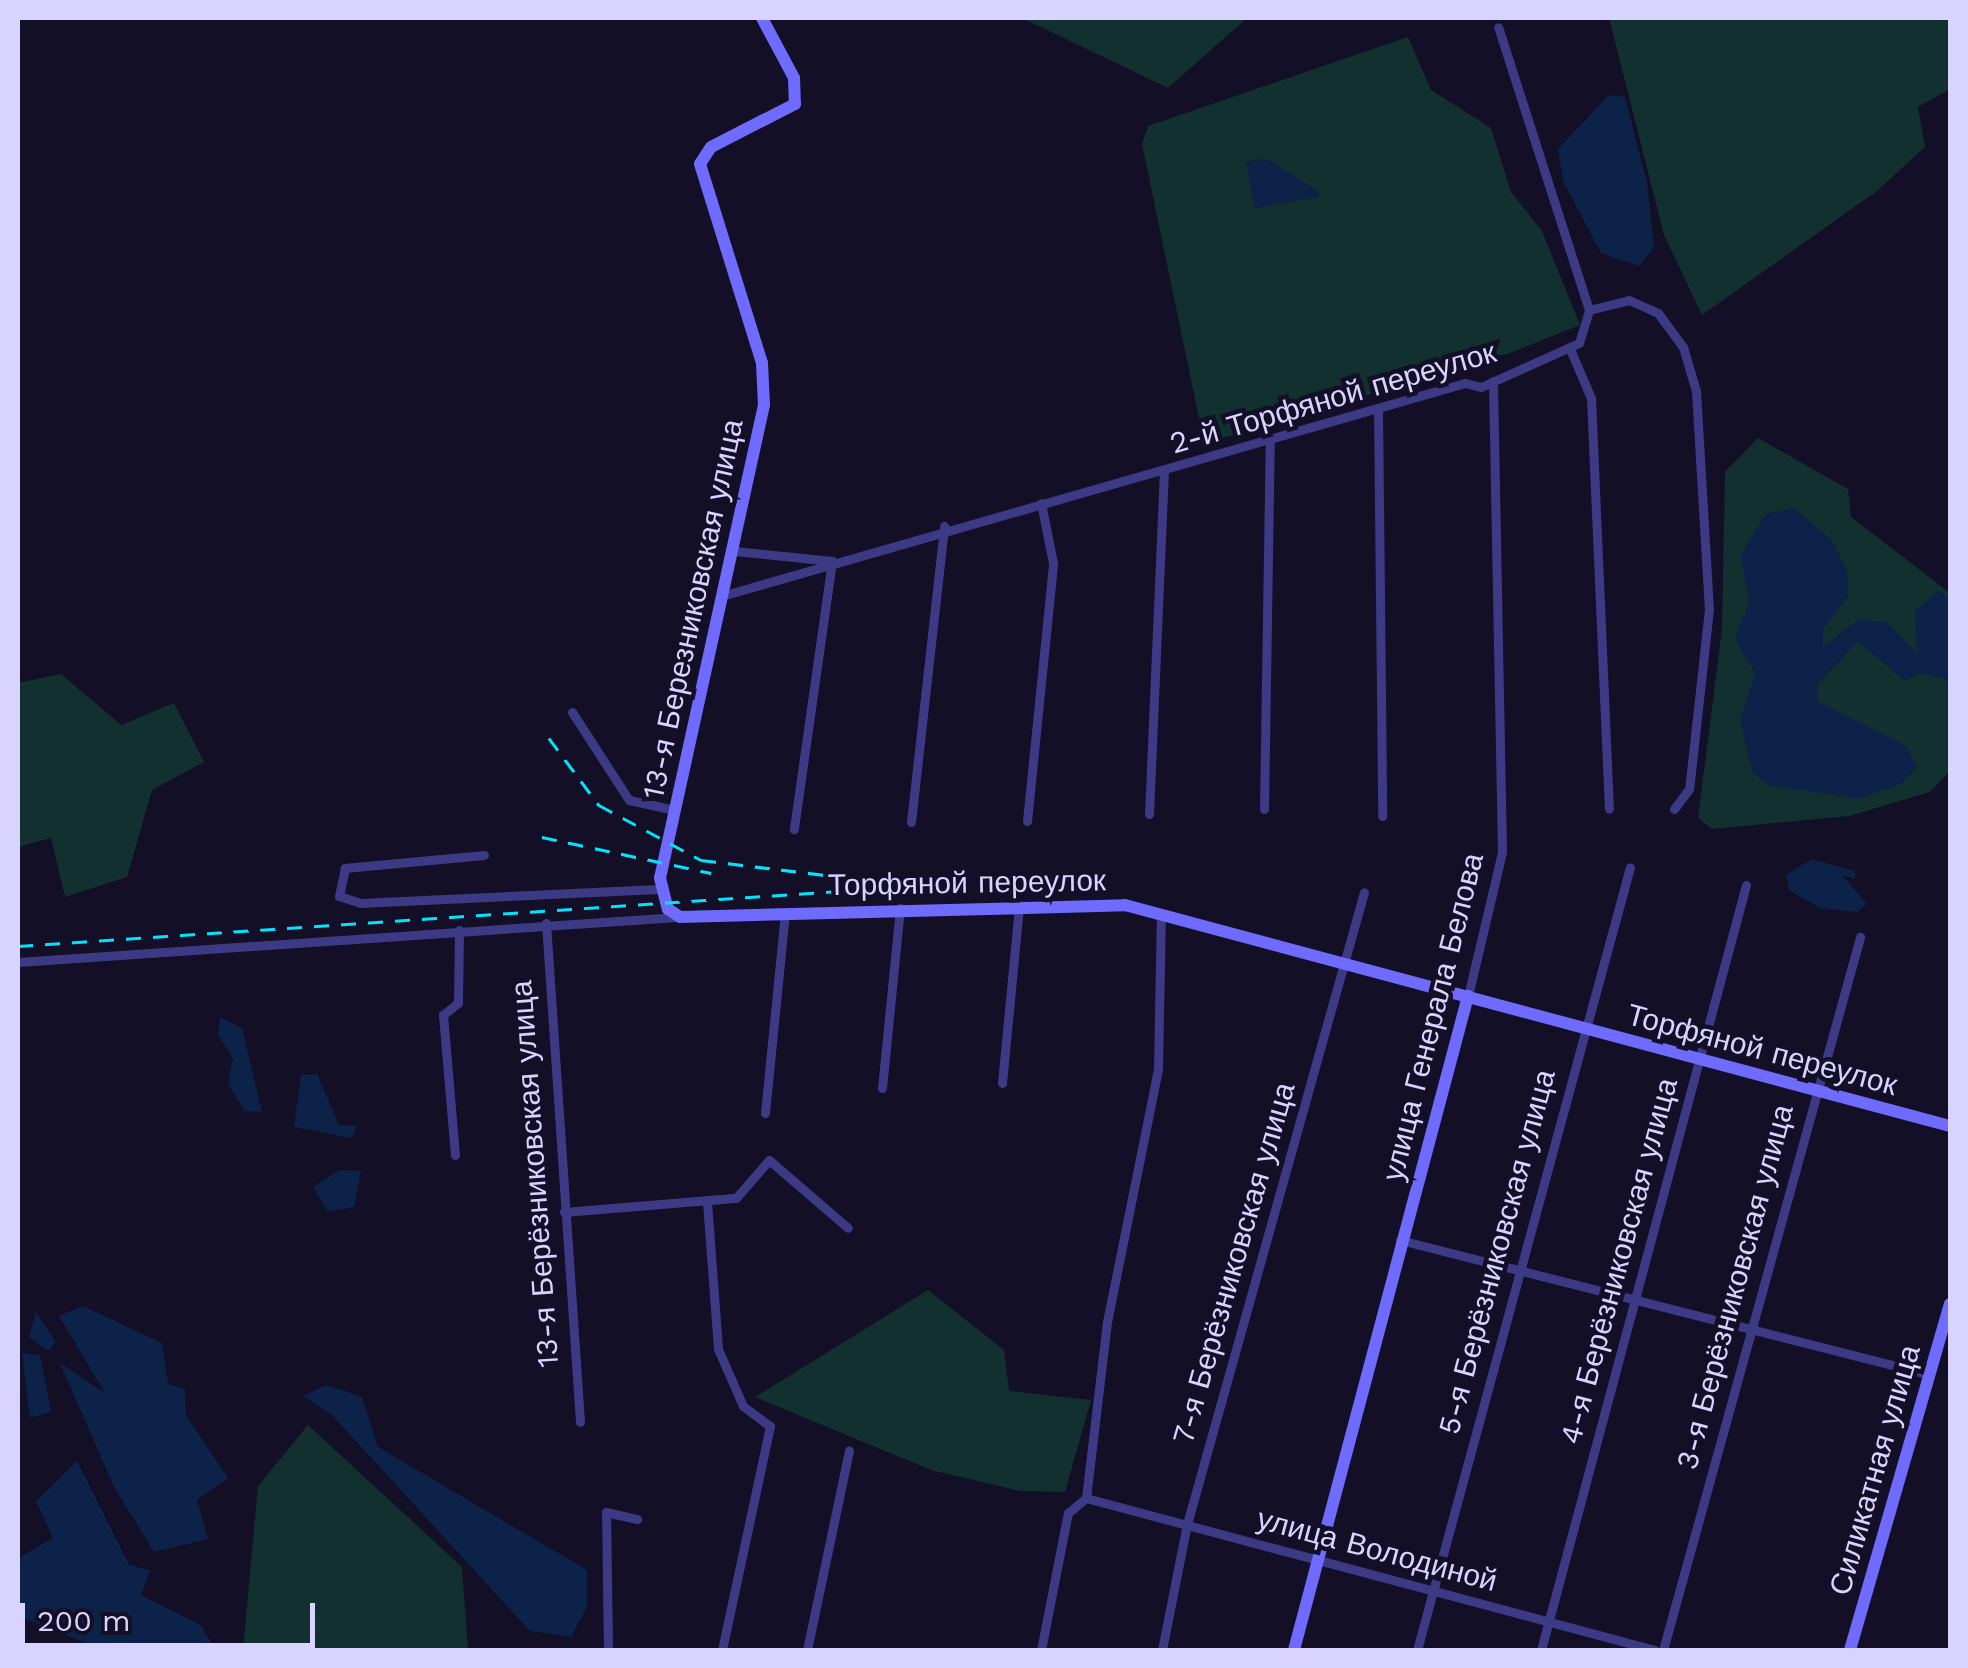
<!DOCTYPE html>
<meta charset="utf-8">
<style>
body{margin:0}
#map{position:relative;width:1968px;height:1668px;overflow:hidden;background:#130f26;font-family:"Work Sans",sans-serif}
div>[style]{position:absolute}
.green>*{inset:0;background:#12302f}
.water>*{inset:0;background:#0c2248}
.street>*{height:9px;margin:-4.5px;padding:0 4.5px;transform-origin:4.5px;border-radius:4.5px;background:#3d3a85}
.secondary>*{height:12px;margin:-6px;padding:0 6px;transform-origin:6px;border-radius:6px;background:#6f6bff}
.rail>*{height:2.5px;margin-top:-1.25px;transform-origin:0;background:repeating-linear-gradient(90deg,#00e5ff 0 15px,transparent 0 27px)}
span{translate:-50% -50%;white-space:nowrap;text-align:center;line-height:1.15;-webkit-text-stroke:9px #130f26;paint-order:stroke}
.street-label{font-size:30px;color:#d9d4ff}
.frame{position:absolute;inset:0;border:20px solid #d9d4ff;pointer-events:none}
.scale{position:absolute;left:20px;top:1603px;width:295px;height:45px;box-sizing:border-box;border:5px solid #d9d4ff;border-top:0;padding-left:12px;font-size:30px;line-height:35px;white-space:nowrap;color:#d9d4ff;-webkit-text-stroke:8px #130f26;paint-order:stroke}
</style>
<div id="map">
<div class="green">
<i style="clip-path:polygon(1022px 18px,1247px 18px,1168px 88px)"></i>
<i style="clip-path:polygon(1609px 18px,1950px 18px,1950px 89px,1918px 107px,1925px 147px,1877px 191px,1702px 315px,1664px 235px)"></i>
<i style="clip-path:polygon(1408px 37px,1431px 90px,1491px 128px,1511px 192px,1542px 231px,1580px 325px,1508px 354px,1442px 365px,1314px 417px,1204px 442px,1142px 144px,1148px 126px)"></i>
<i style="clip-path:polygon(1758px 438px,1848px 489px,1851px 517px,1950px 593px,1950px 771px,1930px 792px,1849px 816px,1712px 829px,1698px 818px,1722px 629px,1725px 472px)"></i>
<i style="clip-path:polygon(61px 674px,121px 725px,174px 703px,204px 762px,152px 790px,127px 877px,65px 897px,51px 838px,18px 847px,18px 683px)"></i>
<i style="clip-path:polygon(928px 1290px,1004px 1350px,1009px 1391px,1091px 1400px,1065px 1492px,1020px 1491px,931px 1470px,755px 1397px)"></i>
<i style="clip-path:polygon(308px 1425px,462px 1567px,468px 1650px,243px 1650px,258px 1486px)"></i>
</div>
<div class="water">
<i style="clip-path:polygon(1609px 95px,1625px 97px,1647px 183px,1654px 247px,1639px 266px,1601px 253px,1563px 181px,1558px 149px)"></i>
<i style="clip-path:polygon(1265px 158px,1318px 191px,1319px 197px,1255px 208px,1246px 162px)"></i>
<i style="clip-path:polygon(1794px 508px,1833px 541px,1848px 574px,1848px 597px,1823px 629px,1823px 647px,1859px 619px,1888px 623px,1917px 653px,1915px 611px,1938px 591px,1950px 599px,1950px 681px,1920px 673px,1904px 681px,1858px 641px,1818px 684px,1817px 701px,1905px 745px,1917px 767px,1901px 784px,1860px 799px,1768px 785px,1753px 773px,1740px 720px,1755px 673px,1735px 639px,1749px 604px,1741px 554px,1766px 514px)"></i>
<i style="clip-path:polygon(1812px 859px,1855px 871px,1855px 879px,1842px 875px,1867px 904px,1857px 912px,1820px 908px,1789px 890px,1786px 875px)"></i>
<i style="clip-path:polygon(220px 1017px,242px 1028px,262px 1112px,244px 1111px,228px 1084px,233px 1058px,218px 1035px)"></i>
<i style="clip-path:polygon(317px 1074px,339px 1125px,357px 1126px,352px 1138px,294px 1127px,301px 1075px)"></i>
<i style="clip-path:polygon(340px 1170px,361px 1171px,354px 1207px,328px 1212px,313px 1187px)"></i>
<i style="clip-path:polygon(83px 1306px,162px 1343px,168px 1384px,185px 1389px,186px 1415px,228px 1478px,197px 1500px,208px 1539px,154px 1552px,114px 1487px,60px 1363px,105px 1393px,59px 1316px)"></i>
<i style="clip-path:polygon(36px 1312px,56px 1342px,48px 1351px,29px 1337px)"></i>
<i style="clip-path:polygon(22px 1353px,40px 1355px,51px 1412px,30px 1418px)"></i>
<i style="clip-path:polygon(326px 1385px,362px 1397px,378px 1447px,587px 1570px,587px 1607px,571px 1637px,530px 1631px,333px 1416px,303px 1396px)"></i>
<i style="clip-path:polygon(77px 1461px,129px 1565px,150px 1570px,141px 1595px,201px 1625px,215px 1650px,104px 1650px,18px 1616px,18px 1558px,53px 1538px,36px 1501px)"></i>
</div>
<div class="street">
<i style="left:1589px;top:310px;width:41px;rotate:-14deg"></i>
<i style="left:1629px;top:300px;width:32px;rotate:24deg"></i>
<i style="left:1658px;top:313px;width:42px;rotate:53.7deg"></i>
<i style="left:1683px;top:347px;width:46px;rotate:73.5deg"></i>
<i style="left:1696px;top:391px;width:218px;rotate:86.6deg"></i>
<i style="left:1709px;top:609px;width:181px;rotate:96.3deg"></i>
<i style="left:1689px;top:789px;width:25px;rotate:127deg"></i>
<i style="left:1570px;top:349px;width:53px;rotate:66.8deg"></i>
<i style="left:1591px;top:398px;width:411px;rotate:87.5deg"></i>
<i style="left:1378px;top:408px;width:408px;rotate:89.4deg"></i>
<i style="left:735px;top:551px;width:98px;rotate:5.9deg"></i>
<i style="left:832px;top:561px;width:271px;rotate:98.1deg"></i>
<i style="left:725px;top:595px;width:770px;rotate:-15.99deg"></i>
<i style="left:1465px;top:383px;width:16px;rotate:14deg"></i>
<i style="left:1481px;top:387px;width:107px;rotate:-24.2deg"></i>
<i style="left:1579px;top:343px;width:34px;rotate:-73deg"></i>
<i style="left:1589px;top:310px;width:297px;rotate:-107.8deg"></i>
<i style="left:572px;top:712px;width:105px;rotate:57.1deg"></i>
<i style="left:629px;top:800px;width:47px;rotate:12.3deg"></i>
<i style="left:1264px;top:809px;width:370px;rotate:-89.1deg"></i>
<i style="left:1149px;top:814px;width:343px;rotate:-87.5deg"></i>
<i style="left:1027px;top:821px;width:259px;rotate:-84.2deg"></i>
<i style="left:1053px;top:563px;width:61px;rotate:-101.3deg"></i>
<i style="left:911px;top:822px;width:298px;rotate:-83.6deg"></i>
<i style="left:484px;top:855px;width:140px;rotate:174.7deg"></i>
<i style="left:345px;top:868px;width:29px;rotate:102deg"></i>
<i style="left:339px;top:896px;width:22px;rotate:18deg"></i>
<i style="left:360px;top:903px;width:299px;rotate:-2.7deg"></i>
<i style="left:546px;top:923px;width:500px;rotate:86.1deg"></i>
<i style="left:18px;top:962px;width:661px;rotate:-3.91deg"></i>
<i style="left:1468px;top:996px;width:148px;rotate:-76.7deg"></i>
<i style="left:1502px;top:852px;width:471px;rotate:-91.1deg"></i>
<i style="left:1002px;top:1083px;width:179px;rotate:-84.5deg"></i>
<i style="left:882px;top:1088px;width:181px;rotate:-84.3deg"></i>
<i style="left:765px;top:1113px;width:201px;rotate:-84.3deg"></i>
<i style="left:455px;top:1155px;width:141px;rotate:-94.9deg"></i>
<i style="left:443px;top:1015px;width:19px;rotate:-39deg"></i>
<i style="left:458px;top:1003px;width:73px;rotate:-89.2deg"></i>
<i style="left:707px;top:1202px;width:147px;rotate:85.7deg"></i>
<i style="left:718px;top:1349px;width:62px;rotate:66.3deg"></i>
<i style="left:743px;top:1406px;width:34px;rotate:37deg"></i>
<i style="left:770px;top:1426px;width:229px;rotate:102.1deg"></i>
<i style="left:564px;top:1212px;width:173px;rotate:-4.7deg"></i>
<i style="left:736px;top:1198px;width:50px;rotate:-49deg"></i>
<i style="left:769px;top:1160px;width:104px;rotate:40.7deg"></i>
<i style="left:1400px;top:1240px;width:545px;rotate:14.24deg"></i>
<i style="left:1086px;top:1498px;width:177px;rotate:-83.2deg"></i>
<i style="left:1107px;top:1322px;width:259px;rotate:-78.6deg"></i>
<i style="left:1158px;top:1068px;width:155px;rotate:-88.9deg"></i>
<i style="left:1086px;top:1498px;width:589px;rotate:14.96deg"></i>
<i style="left:608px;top:1650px;width:138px;rotate:-90.8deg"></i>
<i style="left:606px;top:1512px;width:32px;rotate:13deg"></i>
<i style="left:807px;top:1650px;width:204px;rotate:-78.1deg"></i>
<i style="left:1041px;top:1650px;width:140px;rotate:-78.9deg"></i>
<i style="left:1068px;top:1513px;width:23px;rotate:-40deg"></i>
<i style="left:1162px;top:1650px;width:128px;rotate:-78.8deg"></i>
<i style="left:1187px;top:1524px;width:656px;rotate:-74.35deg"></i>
<i style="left:1417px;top:1650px;width:811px;rotate:-74.78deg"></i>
<i style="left:1541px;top:1650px;width:792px;rotate:-75deg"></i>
<i style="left:1663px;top:1650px;width:740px;rotate:-74.55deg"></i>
</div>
<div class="secondary">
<i style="left:762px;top:18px;width:68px;rotate:61.9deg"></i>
<i style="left:794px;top:78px;width:26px;rotate:88deg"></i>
<i style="left:795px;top:104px;width:94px;rotate:152.9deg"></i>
<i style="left:711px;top:147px;width:20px;rotate:123deg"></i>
<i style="left:700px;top:164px;width:208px;rotate:72.7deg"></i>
<i style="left:762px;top:363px;width:42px;rotate:87.3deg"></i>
<i style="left:764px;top:405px;width:484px;rotate:102.4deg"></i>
<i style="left:660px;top:878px;width:32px;rotate:76deg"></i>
<i style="left:668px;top:909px;width:14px;rotate:34deg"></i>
<i style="left:680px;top:917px;width:445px;rotate:-1.5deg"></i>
<i style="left:1125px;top:905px;width:854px;rotate:15deg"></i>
<i style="left:1294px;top:1650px;width:677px;rotate:-75.1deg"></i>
<i style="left:1850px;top:1650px;width:360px;rotate:-73.9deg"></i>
</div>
<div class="rail">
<i style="left:549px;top:738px;width:84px;rotate:53.3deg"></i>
<i style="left:599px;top:805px;width:116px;rotate:28.3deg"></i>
<i style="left:701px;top:860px;width:225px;rotate:6.9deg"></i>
<i style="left:542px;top:837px;width:173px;rotate:12deg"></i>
<i style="left:18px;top:946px;width:838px;rotate:-3.83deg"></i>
</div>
<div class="street-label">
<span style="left:1333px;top:398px;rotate:-16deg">2-й Торфяной переулок</span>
<span style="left:693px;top:609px;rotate:-78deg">13-я Березниковская улица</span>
<span style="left:967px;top:883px;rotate:-1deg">Торфяной переулок</span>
<span style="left:1433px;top:1017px;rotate:-76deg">улица Генерала Белова</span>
<span style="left:1762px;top:1050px;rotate:15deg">Торфяной переулок</span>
<span style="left:535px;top:1174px;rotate:-94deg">13-я Берёзниковская улица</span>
<span style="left:1497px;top:1252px;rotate:-75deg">5-я Берёзниковская улица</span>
<span style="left:1619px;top:1261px;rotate:-75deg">4-я Берёзниковская улица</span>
<span style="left:1234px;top:1263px;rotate:-74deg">7-я Берёзниковская улица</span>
<span style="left:1735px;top:1287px;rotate:-75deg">3-я Берёзниковская улица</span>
<span style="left:1875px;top:1470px;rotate:-74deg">Силикатная улица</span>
<span style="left:1377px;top:1550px;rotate:15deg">улица Володиной</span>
</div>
<div class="frame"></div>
<div class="scale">200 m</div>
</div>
